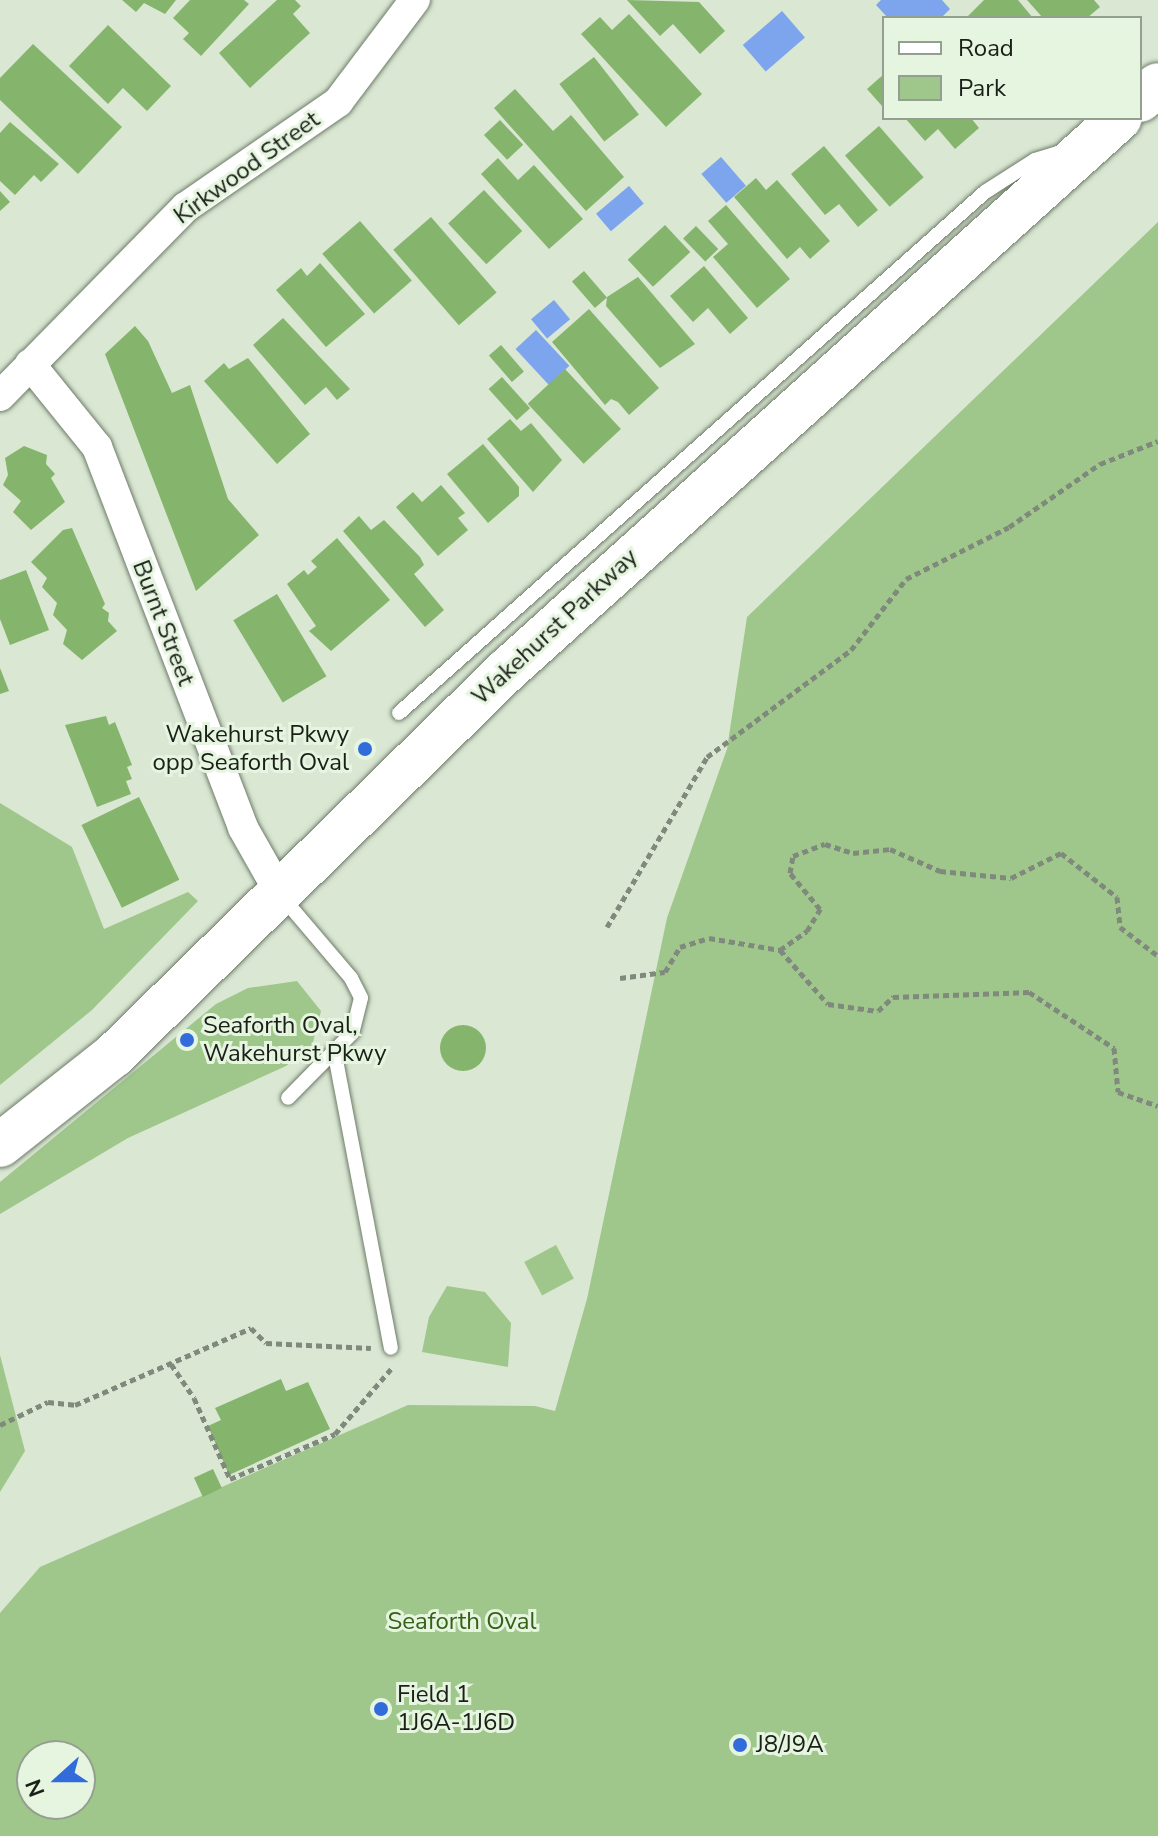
<!DOCTYPE html>
<style>
body{margin:0}
#map{position:relative;width:1158px;height:1836px;overflow:hidden;background:#d9e7d3;font-family:"Nunito Sans",sans-serif}
div>[style]{position:absolute}
.green>*{inset:0;background:#9fc78b;transform-origin:0 0}
.water>*{inset:0;background:#7da5ed;transform-origin:0 0}
.building>*{inset:0;background:#85b56c;transform-origin:0 0}
.round{border-radius:50%}
.path>*{height:5px;margin-top:-2.5px;transform-origin:0;background:repeating-linear-gradient(90deg,#808a7c 0 6px,transparent 0 10px)}
.roads{filter:drop-shadow(0 0 2px #6e7b68) drop-shadow(0 0 2px #6e7b68)}
.lane>*{height:14px;margin:-7px;padding:0 7px;transform-origin:7px;border-radius:7px;background:#fff}
.street>*{height:30px;margin:-15px;padding:0 15px;transform-origin:15px;border-radius:15px;background:#fff}
.primary>*{height:44px;margin:-22px;padding:0 22px;transform-origin:22px;border-radius:22px;background:#fff}
.dots>*{width:22px;height:22px;translate:-50% -50%;box-sizing:border-box;border:4px solid #e6f5e0;border-radius:50%}
span{translate:-50% -50%;white-space:nowrap;text-align:center;line-height:1.15;-webkit-text-stroke:6px #e6f5e0;paint-order:stroke}
.street-label{font-size:24px;color:#1a1f18}
.poi-label{font-size:24px;color:#1a1f18}
.right{translate:-100% -50%;text-align:right}
.left{translate:0 -50%;text-align:left}
.park-label{font-size:24px;color:#356116}
.legend{position:absolute;left:882px;top:16px;width:260px;height:104px;box-sizing:border-box;background:#e6f5e0;border:2px solid #949f90;margin:0;padding:10px 14px;list-style:none;font-size:24px;color:#1a1f18}
.legend li{display:flex;align-items:center;gap:16px;height:40px}
.legend b{width:40px;border:2px solid #949f90}
.north{position:absolute;left:16px;top:1740px;width:80px;height:80px;box-sizing:border-box;background:#e6f5e0;border:2px solid #949f90;border-radius:50%;rotate:249deg;font-size:22px;font-weight:700;line-height:32px;text-align:center;color:#1a1f18}
.north::after{content:'';display:block;margin:auto;width:28px;height:36px;background:#326cda;clip-path:polygon(50% 0,100% 100%,50% 72%,0 100%)}
</style>
<div id="map">
<div class="green">
<i style="clip-path:polygon(evenodd,1158px 222px,1158px 1836px,0 1836px,0 1613px,40px 1567px,408px 1405px,535px 1406px,555px 1411px,587px 1299px,667px 918px,727px 749px,747px 617px,1158px 222px,32px 1756px,80px 1756px,80px 1804px,32px 1804px,32px 1756px)"></i>
<i style="clip-path:polygon(0 803px,72px 847px,104px 929px,188px 892px,198px 901px,92px 1010px,0 1085px)"></i>
<i style="clip-path:polygon(297px 981px,321px 1011px,312px 1046px,286px 1066px,128px 1138px,0 1214px,0 1182px,216px 1004px,248px 988px)"></i>
<i style="left:556px;top:1245px;width:38px;height:36px;rotate:62deg"></i>
<i style="clip-path:polygon(447px 1286px,485px 1292px,511px 1323px,508px 1367px,422px 1352px,429px 1317px)"></i>
<i style="clip-path:polygon(0 1355px,25px 1451px,0 1492px)"></i>
</div>
<div class="water">
<i style="clip-path:polygon(881px 0,942px 0,950px 9px,941px 18px,888px 18px,876px 5px)"></i>
<i style="left:782px;top:11px;width:35px;height:52px;rotate:49deg"></i>
<i style="left:721px;top:157px;width:38px;height:26px;rotate:49deg"></i>
<i style="left:629px;top:186px;width:23px;height:43px;rotate:50deg"></i>
<i style="left:554px;top:300px;width:25px;height:30px;rotate:50deg"></i>
<i style="left:536px;top:330px;width:49px;height:28px;rotate:47deg"></i>
</div>
<div class="building">
<i style="clip-path:polygon(122px 0,176px 0,165px 14px,144px 3px,136px 12px)"></i>
<i style="clip-path:polygon(190px 0,244px 0,249px 4px,201px 56px,183px 39px,189px 33px,173px 18px)"></i>
<i style="clip-path:polygon(277px 0,295px 0,301px 6px,293px 14px,310px 33px,250px 88px,219px 53px)"></i>
<i style="clip-path:polygon(627px 0,699px 2px,725px 31px,700px 54px,673px 24px,660px 36px)"></i>
<i style="clip-path:polygon(984px 0,1018px 0,1033px 18px,966px 18px)"></i>
<i style="clip-path:polygon(1027px 0,1094px 0,1100px 7px,1087px 18px,1043px 18px)"></i>
<i style="clip-path:polygon(629px 14px,702px 94px,666px 127px,581px 34px,600px 17px,612px 30px)"></i>
<i style="clip-path:polygon(108px 25px,171px 86px,147px 111px,123px 88px,108px 104px,69px 66px)"></i>
<i style="clip-path:polygon(33px 44px,122px 127px,78px 174px,0 100px,0 78px)"></i>
<i style="left:594px;top:57px;width:73px;height:44px;rotate:52deg"></i>
<i style="clip-path:polygon(884px 74px,884px 104px,882px 106px,867px 89px)"></i>
<i style="clip-path:polygon(515px 89px,553px 131px,571px 115px,624px 177px,586px 211px,494px 108px)"></i>
<i style="clip-path:polygon(905px 118px,971px 118px,979px 128px,955px 149px,938px 129px,925px 141px)"></i>
<i style="left:500px;top:120px;width:34px;height:22px;rotate:47deg"></i>
<i style="clip-path:polygon(10px 122px,59px 164px,41px 182px,34px 175px,15px 195px,0 181px,0 133px)"></i>
<i style="left:879px;top:126px;width:68px;height:45px;rotate:49deg"></i>
<i style="clip-path:polygon(824px 146px,878px 210px,858px 227px,839px 204px,825px 215px,791px 174px)"></i>
<i style="clip-path:polygon(498px 158px,518px 180px,534px 165px,583px 219px,549px 249px,481px 174px)"></i>
<i style="clip-path:polygon(756px 178px,766px 190px,777px 180px,830px 241px,810px 259px,800px 247px,787px 259px,734px 197px)"></i>
<i style="left:484px;top:190px;width:56px;height:49px;rotate:47deg"></i>
<i style="clip-path:polygon(0 191px,10px 202px,0 211px)"></i>
<i style="clip-path:polygon(726px 205px,790px 279px,757px 308px,713px 257px,728px 244px,708px 221px)"></i>
<i style="left:431px;top:217px;width:100px;height:50px;rotate:49deg"></i>
<i style="left:360px;top:221px;width:79px;height:50px;rotate:49deg"></i>
<i style="left:665px;top:225px;width:37px;height:51px;rotate:47deg"></i>
<i style="left:696px;top:226px;width:32px;height:18px;rotate:46deg"></i>
<i style="clip-path:polygon(320px 263px,365px 314px,326px 347px,276px 290px,301px 268px,307px 276px)"></i>
<i style="clip-path:polygon(704px 266px,748px 318px,730px 334px,708px 308px,693px 322px,670px 296px)"></i>
<i style="left:584px;top:271px;width:35px;height:16px;rotate:49deg"></i>
<i style="clip-path:polygon(638px 277px,695px 344px,660px 368px,606px 306px,607px 297px)"></i>
<i style="clip-path:polygon(589px 309px,659px 388px,629px 415px,618px 402px,611px 399px,605px 405px,552px 342px)"></i>
<i style="clip-path:polygon(283px 318px,350px 389px,337px 400px,326px 387px,305px 405px,253px 345px)"></i>
<i style="clip-path:polygon(135px 326px,148px 341px,172px 393px,190px 385px,228px 499px,259px 535px,196px 591px,105px 354px)"></i>
<i style="left:501px;top:345px;width:35px;height:16px;rotate:49deg"></i>
<i style="clip-path:polygon(248px 358px,310px 434px,277px 464px,204px 381px,224px 363px,229px 369px)"></i>
<i style="left:565px;top:369px;width:82px;height:51px;rotate:47deg"></i>
<i style="left:502px;top:377px;width:42px;height:18px;rotate:48deg"></i>
<i style="clip-path:polygon(510px 419px,521px 431px,531px 423px,562px 460px,533px 492px,487px 439px)"></i>
<i style="clip-path:polygon(483px 444px,519px 487px,519px 496px,488px 523px,447px 474px)"></i>
<i style="clip-path:polygon(24px 446px,47px 455px,46px 464px,55px 474px,51px 478px,65px 502px,31px 530px,13px 512px,21px 501px,3px 485px,8px 475px,5px 458px)"></i>
<i style="clip-path:polygon(441px 485px,465px 513px,458px 518px,468px 530px,438px 556px,396px 507px,413px 492px,422px 502px)"></i>
<i style="clip-path:polygon(359px 516px,371px 530px,384px 520px,420px 557px,424px 565px,414px 574px,444px 610px,425px 627px,343px 531px)"></i>
<i style="clip-path:polygon(72px 528px,105px 604px,102px 608px,109px 613px,108px 621px,117px 631px,82px 660px,63px 644px,67px 630px,53px 615px,57px 603px,42px 587px,47px 578px,31px 562px,63px 530px)"></i>
<i style="clip-path:polygon(337px 538px,390px 600px,331px 651px,309px 631px,316px 626px,287px 584px,304px 570px,308px 575px,317px 567px,311px 561px)"></i>
<i style="clip-path:polygon(26px 570px,49px 630px,10px 645px,0 619px,0 580px)"></i>
<i style="left:277px;top:594px;width:96px;height:51px;rotate:59deg"></i>
<i style="clip-path:polygon(0 668px,9px 691px,0 694px)"></i>
<i style="clip-path:polygon(106px 716px,109px 725px,115px 722px,132px 765px,127px 767px,132px 779px,126px 781px,131px 794px,97px 807px,65px 725px)"></i>
<i style="left:139px;top:797px;width:92px;height:64px;rotate:64deg"></i>
<i class="round" style="left:440px;top:1025px;width:46px;height:46px"></i>
<i style="clip-path:polygon(281px 1379px,286px 1391px,308px 1382px,330px 1429px,229px 1475px,208px 1426px,221px 1420px,215px 1408px)"></i>
<i style="left:213px;top:1469px;width:21px;height:21px;rotate:65deg"></i>
</div>
<div class="path">
<i style="left:607px;top:927px;width:197px;rotate:-59.5deg"></i>
<i style="left:707px;top:757px;width:179px;rotate:-36.6deg"></i>
<i style="left:851px;top:650px;width:90px;rotate:-52.2deg"></i>
<i style="left:906px;top:579px;width:115px;rotate:-26.8deg"></i>
<i style="left:1009px;top:527px;width:111px;rotate:-34.7deg"></i>
<i style="left:1100px;top:464px;width:62px;rotate:-21.6deg"></i>
<i style="left:780px;top:950px;width:33px;rotate:-35deg"></i>
<i style="left:807px;top:931px;width:26px;rotate:-59deg"></i>
<i style="left:820px;top:909px;width:47px;rotate:-129.8deg"></i>
<i style="left:790px;top:873px;width:17px;rotate:-80deg"></i>
<i style="left:793px;top:856px;width:34px;rotate:-21deg"></i>
<i style="left:825px;top:844px;width:29px;rotate:18deg"></i>
<i style="left:853px;top:853px;width:37px;rotate:-6deg"></i>
<i style="left:890px;top:849px;width:55px;rotate:23.7deg"></i>
<i style="left:940px;top:871px;width:71px;rotate:5.6deg"></i>
<i style="left:1011px;top:878px;width:56px;rotate:-26.6deg"></i>
<i style="left:1061px;top:853px;width:71px;rotate:38.2deg"></i>
<i style="left:1117px;top:897px;width:30px;rotate:84deg"></i>
<i style="left:1120px;top:927px;width:48px;rotate:37.3deg"></i>
<i style="left:620px;top:978px;width:45px;rotate:-7.6deg"></i>
<i style="left:665px;top:972px;width:29px;rotate:-59deg"></i>
<i style="left:680px;top:947px;width:30px;rotate:-17deg"></i>
<i style="left:709px;top:938px;width:72px;rotate:9.6deg"></i>
<i style="left:780px;top:950px;width:72px;rotate:48.4deg"></i>
<i style="left:828px;top:1004px;width:50px;rotate:8deg"></i>
<i style="left:878px;top:1011px;width:21px;rotate:-43deg"></i>
<i style="left:893px;top:997px;width:136px;rotate:-2.1deg"></i>
<i style="left:1029px;top:992px;width:102px;rotate:33.4deg"></i>
<i style="left:1114px;top:1048px;width:44px;rotate:84.8deg"></i>
<i style="left:1118px;top:1092px;width:42px;rotate:19.3deg"></i>
<i style="left:171px;top:1364px;width:41px;rotate:55.9deg"></i>
<i style="left:194px;top:1398px;width:89px;rotate:66deg"></i>
<i style="left:230px;top:1479px;width:114px;rotate:-23.2deg"></i>
<i style="left:335px;top:1434px;width:86px;rotate:-49.3deg"></i>
<i style="left:0;top:1425px;width:53px;rotate:-25.6deg"></i>
<i style="left:48px;top:1402px;width:27px;rotate:6deg"></i>
<i style="left:75px;top:1405px;width:192px;rotate:-23.6deg"></i>
<i style="left:251px;top:1328px;width:21px;rotate:45deg"></i>
<i style="left:266px;top:1343px;width:105px;rotate:2.7deg"></i>
</div>
<div class="roads">
<div class="lane">
<i style="left:399px;top:713px;width:784px;rotate:-41.64deg"></i>
<i style="left:985px;top:192px;width:59px;rotate:-32.6deg"></i>
<i style="left:1035px;top:160px;width:24px;rotate:-17deg"></i>
<i style="left:283px;top:898px;width:105px;rotate:49.6deg"></i>
<i style="left:351px;top:978px;width:22px;rotate:63deg"></i>
<i style="left:361px;top:998px;width:36px;rotate:104deg"></i>
<i style="left:352px;top:1033px;width:91px;rotate:134.6deg"></i>
<i style="left:335px;top:1055px;width:298px;rotate:79.2deg"></i>
</div>
<div class="street">
<i style="left:30px;top:364px;width:107px;rotate:51.1deg"></i>
<i style="left:97px;top:447px;width:408px;rotate:69deg"></i>
<i style="left:243px;top:828px;width:75px;rotate:60.4deg"></i>
<i style="left:0;top:396px;width:265px;rotate:-45.5deg"></i>
<i style="left:186px;top:207px;width:185px;rotate:-34.6deg"></i>
<i style="left:338px;top:102px;width:128px;rotate:-53deg"></i>
</div>
<div class="primary">
<i style="left:1140px;top:100px;width:23px;rotate:-40deg"></i>
<i style="left:0;top:1145px;width:145px;rotate:-38.3deg"></i>
<i style="left:114px;top:1055px;width:549px;rotate:-44.41deg"></i>
<i style="left:506px;top:671px;width:826px;rotate:-42.01deg"></i>
</div>
</div>
<div class="dots">
<i style="left:365px;top:749px;background:#326cda"></i>
<i style="left:187px;top:1040px;background:#326cda"></i>
<i style="left:381px;top:1709px;background:#326cda"></i>
<i style="left:740px;top:1745px;background:#326cda"></i>
</div>
<div class="street-label">
<span style="left:247px;top:168px;rotate:-36deg">Kirkwood Street</span>
<span style="left:163px;top:623px;rotate:69deg">Burnt Street</span>
<span style="left:555px;top:627px;rotate:-43deg">Wakehurst Parkway</span>
</div>
<div class="poi-label">
<span class="right" style="left:349px;top:749px">Wakehurst Pkwy<br>opp Seaforth Oval</span>
<span class="left" style="left:203px;top:1040px">Seaforth Oval,<br>Wakehurst Pkwy</span>
<span class="left" style="left:397px;top:1709px">Field 1<br>1J6A-1J6D</span>
<span class="left" style="left:756px;top:1745px">J8/J9A</span>
</div>
<div class="park-label">
<span style="left:462px;top:1622px">Seaforth Oval</span>
</div>
<ul class="legend">
<li><b style="height:10px;background:#fff"></b>Road</li>
<li><b style="height:22px;background:#9fc78b"></b>Park</li>
</ul>
<div class="north">N</div>
</div>
